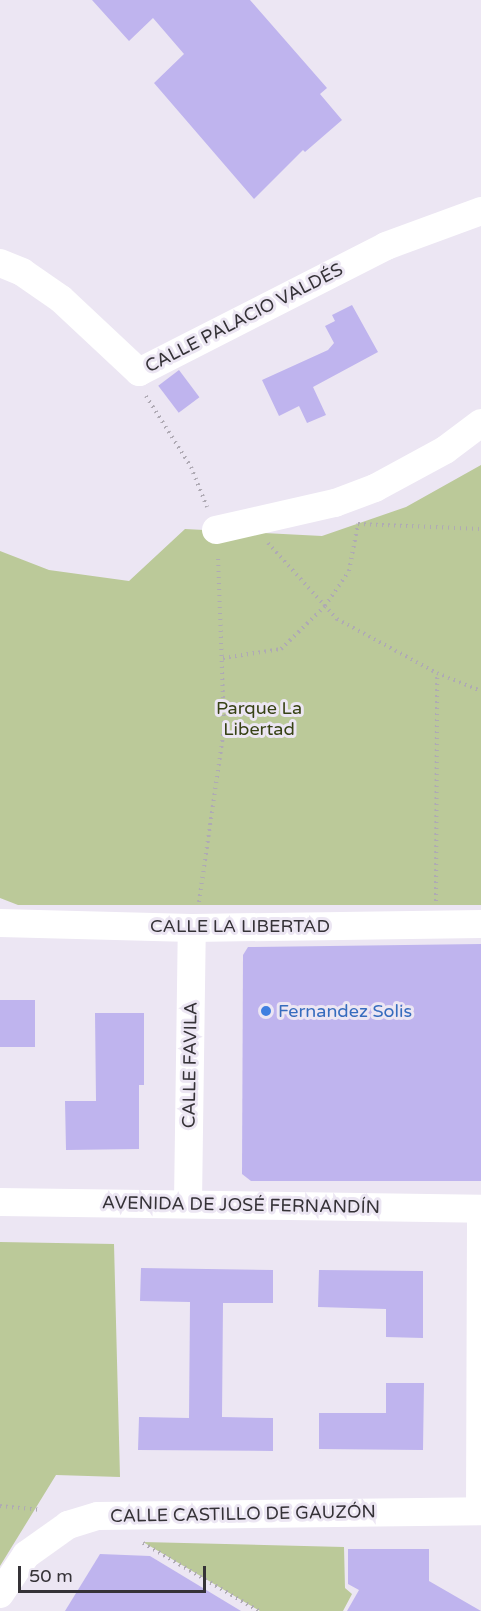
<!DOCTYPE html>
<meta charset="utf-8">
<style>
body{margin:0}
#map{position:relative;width:481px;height:1611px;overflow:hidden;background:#ece6f3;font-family:"Varela Round",sans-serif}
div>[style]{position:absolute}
.green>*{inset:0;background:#bbc999}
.building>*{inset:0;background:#bfb4ee;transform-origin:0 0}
.path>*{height:4px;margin-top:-2px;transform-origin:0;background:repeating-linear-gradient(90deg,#afaab4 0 1.5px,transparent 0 6px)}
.minor>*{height:28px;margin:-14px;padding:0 14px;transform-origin:14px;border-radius:14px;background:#fff}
.dots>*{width:16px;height:16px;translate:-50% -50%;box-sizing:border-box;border:3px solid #ece6f3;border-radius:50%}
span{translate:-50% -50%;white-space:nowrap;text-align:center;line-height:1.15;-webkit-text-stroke:6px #ece6f3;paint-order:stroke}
.street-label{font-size:18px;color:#353237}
.park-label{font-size:18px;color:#374215}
.shop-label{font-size:18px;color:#366cbe}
.left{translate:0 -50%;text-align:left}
.scale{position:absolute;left:18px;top:1566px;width:188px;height:27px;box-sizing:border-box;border:3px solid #353237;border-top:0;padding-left:8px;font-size:18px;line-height:21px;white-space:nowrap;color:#353237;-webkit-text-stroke:4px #ece6f3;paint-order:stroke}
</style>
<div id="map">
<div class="green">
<i style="clip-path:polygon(481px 465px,481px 905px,18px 905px,0 898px,0 551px,49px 570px,129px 581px,185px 529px,322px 536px,406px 507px)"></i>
<i style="clip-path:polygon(0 1242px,114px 1244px,120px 1477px,56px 1475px,0 1566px)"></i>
<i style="clip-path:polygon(143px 1542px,344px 1547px,345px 1588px,352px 1594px,343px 1611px,260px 1611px)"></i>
</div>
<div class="building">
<i style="clip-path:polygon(92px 0,250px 0,327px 88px,320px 94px,342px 120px,305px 152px,303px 150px,254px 199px,154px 83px,184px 54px,153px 18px,129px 41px)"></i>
<i style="clip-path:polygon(352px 305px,378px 352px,313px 387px,326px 415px,307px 423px,299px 406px,279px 416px,262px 380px,328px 350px,334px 343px,325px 326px,335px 321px,332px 315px)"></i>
<i style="left:179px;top:370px;width:34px;height:26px;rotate:53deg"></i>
<i style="clip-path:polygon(481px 944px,481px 1181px,251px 1181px,242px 1174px,243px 955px,248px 947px)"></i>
<i style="left:0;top:1000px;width:35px;height:47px"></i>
<i style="clip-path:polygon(95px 1013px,144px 1013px,144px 1085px,139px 1085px,139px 1149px,66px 1150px,65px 1101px,96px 1101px)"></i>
<i style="clip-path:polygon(141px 1268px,273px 1270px,273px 1303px,223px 1303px,222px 1417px,273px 1418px,273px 1451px,138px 1450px,139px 1417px,189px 1418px,190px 1302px,140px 1301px)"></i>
<i style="clip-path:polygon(319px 1270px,423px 1271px,423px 1338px,386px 1337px,386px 1309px,318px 1307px)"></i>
<i style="clip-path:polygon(386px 1383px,424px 1383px,423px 1450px,319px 1449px,319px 1413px,386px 1413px)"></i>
<i style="clip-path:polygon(348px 1549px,429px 1549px,429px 1581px,481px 1611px,347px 1611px,359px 1590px,348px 1584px)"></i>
<i style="clip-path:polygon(100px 1554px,150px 1556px,241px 1611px,65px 1611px)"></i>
</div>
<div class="path">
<i style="left:146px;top:396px;width:84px;rotate:57.6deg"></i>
<i style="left:191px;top:467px;width:43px;rotate:68.2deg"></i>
<i style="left:268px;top:543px;width:103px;rotate:47.8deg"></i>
<i style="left:337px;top:619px;width:114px;rotate:28.4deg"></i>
<i style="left:437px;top:673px;width:48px;rotate:22.2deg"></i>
<i style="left:223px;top:658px;width:59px;rotate:-8.8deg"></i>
<i style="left:281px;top:649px;width:62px;rotate:-44.3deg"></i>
<i style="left:325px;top:606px;width:42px;rotate:-55.6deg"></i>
<i style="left:349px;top:571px;width:48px;rotate:-79.2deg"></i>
<i style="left:358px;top:524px;width:123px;rotate:2.3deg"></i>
<i style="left:436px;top:901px;width:228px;rotate:-89.7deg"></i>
<i style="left:199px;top:902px;width:176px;rotate:-81.8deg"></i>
<i style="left:224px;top:728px;width:173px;rotate:-92deg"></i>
<i style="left:0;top:1506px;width:41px;rotate:5.6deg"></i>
<i style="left:143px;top:1543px;width:134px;rotate:30.4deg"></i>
</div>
<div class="minor">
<i style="left:0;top:263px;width:24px;rotate:22deg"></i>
<i style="left:22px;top:272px;width:47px;rotate:34.7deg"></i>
<i style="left:61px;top:299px;width:107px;rotate:43.1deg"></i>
<i style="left:139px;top:372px;width:277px;rotate:-27deg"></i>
<i style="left:386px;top:246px;width:101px;rotate:-20.2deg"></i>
<i style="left:216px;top:530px;width:122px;rotate:-12.8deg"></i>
<i style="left:335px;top:503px;width:43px;rotate:-20.6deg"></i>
<i style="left:375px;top:488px;width:80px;rotate:-28.5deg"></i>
<i style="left:445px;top:450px;width:45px;rotate:-36.9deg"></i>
<i style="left:0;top:923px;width:192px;rotate:1.5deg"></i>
<i style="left:192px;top:928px;width:289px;rotate:-0.8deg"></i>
<i style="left:0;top:1202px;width:481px;rotate:0.8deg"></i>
<i style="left:188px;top:1202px;width:274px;rotate:-89.2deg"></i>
<i style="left:480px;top:1511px;width:302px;rotate:-89.8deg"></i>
<i style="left:0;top:1594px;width:47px;rotate:-56.3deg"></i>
<i style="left:26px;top:1555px;width:52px;rotate:-35.5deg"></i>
<i style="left:68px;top:1525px;width:31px;rotate:-17deg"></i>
<i style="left:98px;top:1516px;width:383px;rotate:-0.7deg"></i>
</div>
<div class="dots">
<i style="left:266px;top:1011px;background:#3f7fe0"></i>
</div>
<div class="street-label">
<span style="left:244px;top:318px;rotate:-27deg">CALLE PALACIO VALDÉS</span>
<span style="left:240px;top:926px">CALLE LA LIBERTAD</span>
<span style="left:190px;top:1065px;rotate:-89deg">CALLE FAVILA</span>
<span style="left:241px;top:1205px;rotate:1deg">AVENIDA DE JOSÉ FERNANDÍN</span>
<span style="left:243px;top:1514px;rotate:-1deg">CALLE CASTILLO DE GAUZÓN</span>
</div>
<div class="park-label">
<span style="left:259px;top:719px">Parque La<br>Libertad</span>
</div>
<div class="shop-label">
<span class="left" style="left:278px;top:1011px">Fernandez Solis</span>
</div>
<div class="scale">50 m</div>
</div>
